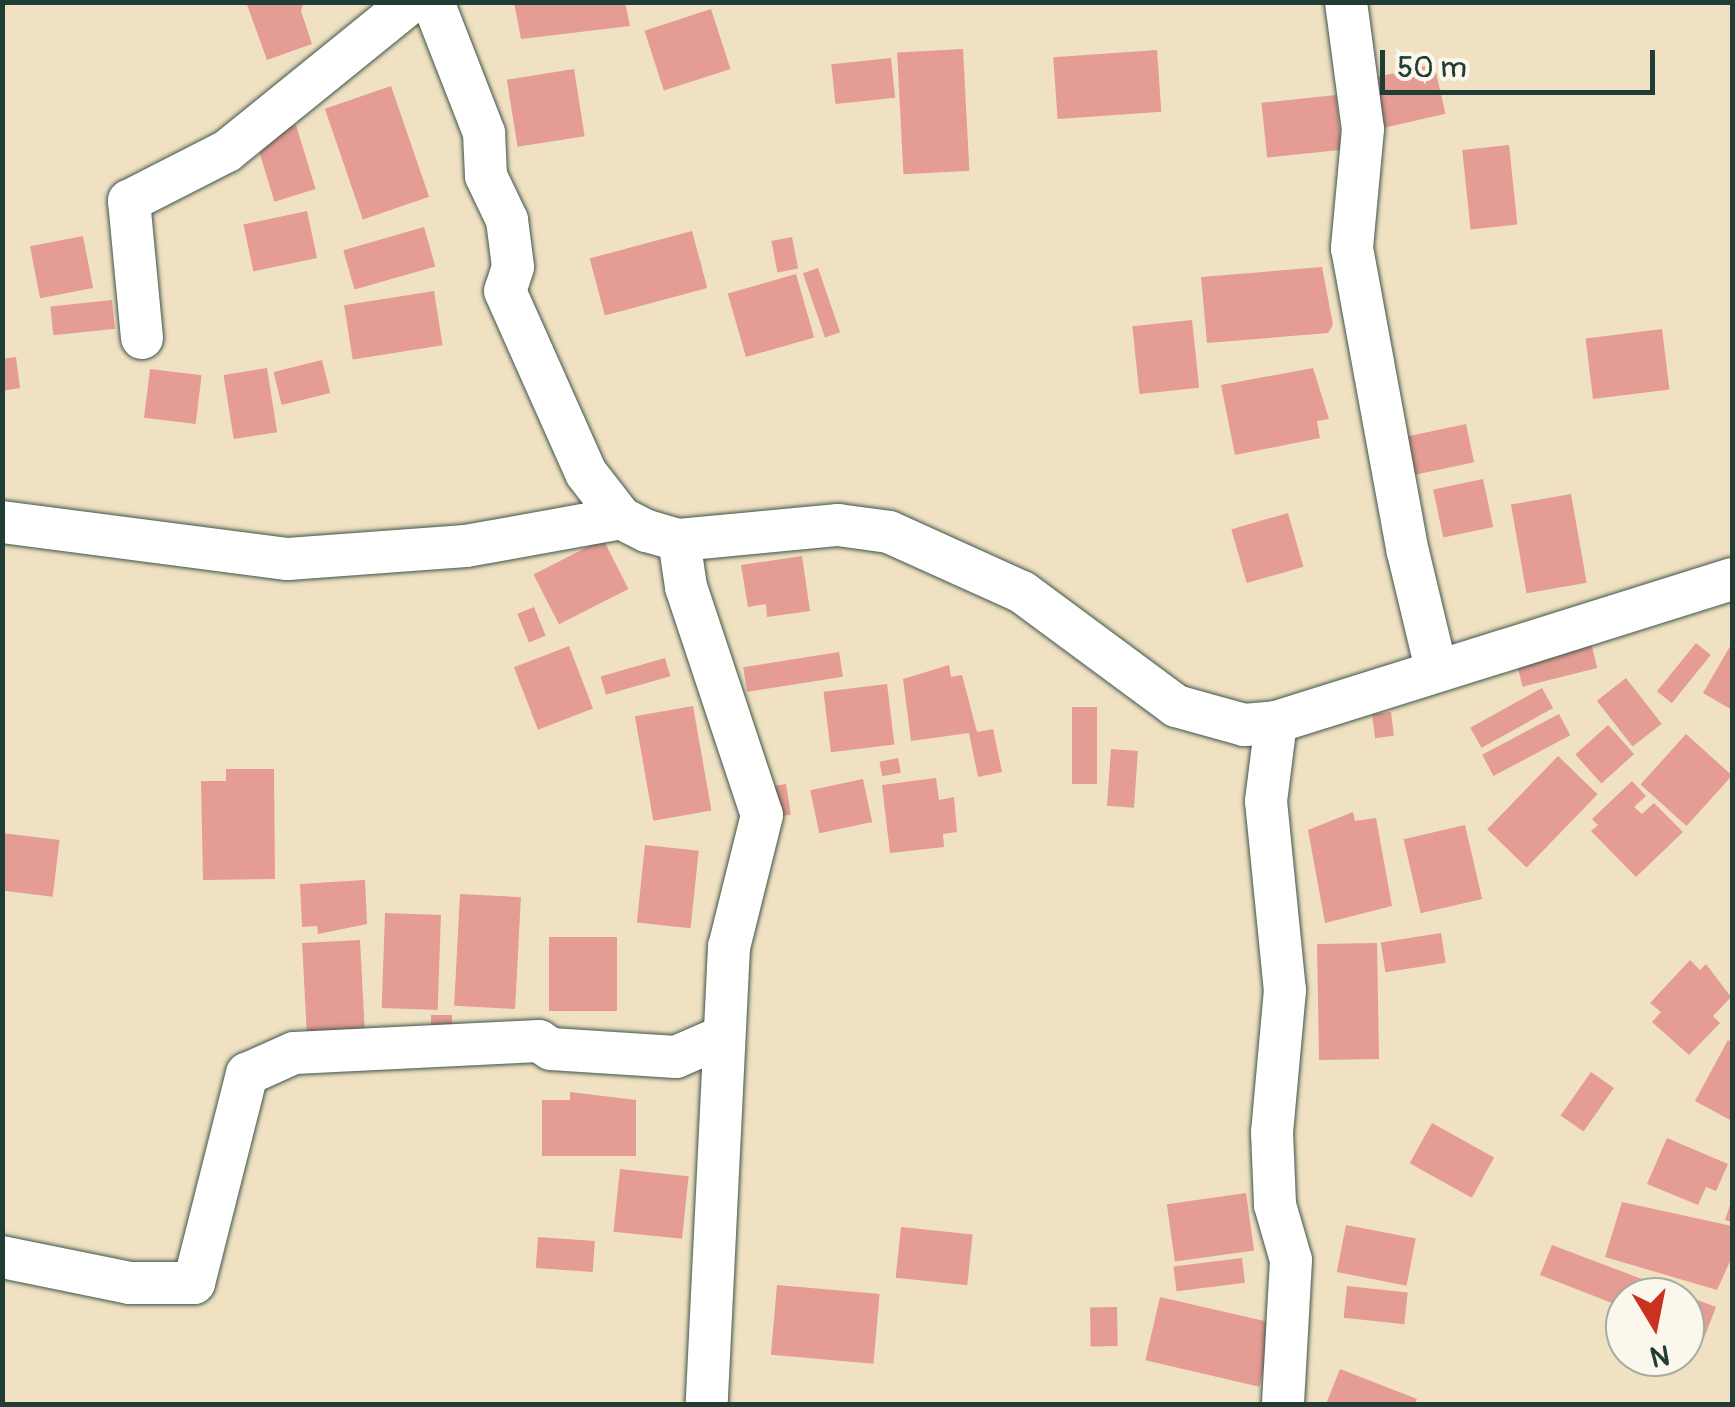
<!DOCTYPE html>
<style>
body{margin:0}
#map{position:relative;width:1735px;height:1407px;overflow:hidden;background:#f1e1c3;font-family:Pangolin,sans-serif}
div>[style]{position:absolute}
.building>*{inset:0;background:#e49c94;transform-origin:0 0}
.roads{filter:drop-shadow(0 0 2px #3e5649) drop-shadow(0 0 2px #3e5649)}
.minor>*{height:42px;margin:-21px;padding:0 21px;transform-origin:21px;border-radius:21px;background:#fff}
span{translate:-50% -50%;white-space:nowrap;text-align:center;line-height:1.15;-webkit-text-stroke:10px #fbf7ec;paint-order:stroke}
.frame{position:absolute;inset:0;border:5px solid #1f3d34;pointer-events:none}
.north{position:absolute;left:1605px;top:1277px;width:100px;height:100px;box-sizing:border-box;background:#fbf7ec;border:2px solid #a3ada2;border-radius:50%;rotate:170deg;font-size:28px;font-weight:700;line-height:40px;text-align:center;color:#1f3d34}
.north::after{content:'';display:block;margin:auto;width:35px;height:45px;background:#c8321e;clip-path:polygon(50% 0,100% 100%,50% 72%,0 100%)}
.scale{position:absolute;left:1380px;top:50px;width:275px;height:45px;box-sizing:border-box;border:5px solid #1f3d34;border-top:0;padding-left:12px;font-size:30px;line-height:35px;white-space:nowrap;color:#1f3d34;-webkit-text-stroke:8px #fbf7ec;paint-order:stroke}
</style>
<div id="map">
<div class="building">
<i style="clip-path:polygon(246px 2px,304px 2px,301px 11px,312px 44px,267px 60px)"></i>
<i style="clip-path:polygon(514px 2px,625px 2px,630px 26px,521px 39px)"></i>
<i style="left:711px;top:9px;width:63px;height:70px;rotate:72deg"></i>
<i style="left:963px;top:49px;width:122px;height:66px;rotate:87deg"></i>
<i style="left:1157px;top:50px;width:62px;height:104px;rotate:86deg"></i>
<i style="left:891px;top:58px;width:40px;height:60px;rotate:84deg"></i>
<i style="left:1434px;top:64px;width:51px;height:66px;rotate:77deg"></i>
<i style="left:574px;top:69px;width:68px;height:68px;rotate:81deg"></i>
<i style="left:391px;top:86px;width:117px;height:70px;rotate:71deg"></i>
<i style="left:1336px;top:95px;width:55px;height:75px;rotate:84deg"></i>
<i style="left:296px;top:125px;width:67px;height:43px;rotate:73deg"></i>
<i style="left:1509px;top:145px;width:80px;height:47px;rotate:84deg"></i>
<i style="left:307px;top:211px;width:48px;height:65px;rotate:78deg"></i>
<i style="left:424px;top:227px;width:41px;height:84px;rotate:74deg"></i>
<i style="left:692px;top:231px;width:59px;height:106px;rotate:75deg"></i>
<i style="left:83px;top:236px;width:53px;height:54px;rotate:79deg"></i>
<i style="left:792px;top:237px;width:32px;height:21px;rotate:79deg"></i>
<i style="clip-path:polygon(1322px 267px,1333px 325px,1328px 333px,1207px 343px,1201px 277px)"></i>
<i style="left:818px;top:268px;width:68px;height:16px;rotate:71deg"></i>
<i style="left:796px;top:274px;width:66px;height:71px;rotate:74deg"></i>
<i style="left:434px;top:291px;width:55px;height:91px;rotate:81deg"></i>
<i style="left:112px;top:300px;width:29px;height:62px;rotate:84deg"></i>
<i style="left:1192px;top:320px;width:68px;height:60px;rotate:84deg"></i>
<i style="left:1662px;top:329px;width:61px;height:77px;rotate:83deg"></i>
<i style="clip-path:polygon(16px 357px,20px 388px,2px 391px,2px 359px)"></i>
<i style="left:322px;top:360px;width:34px;height:50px;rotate:76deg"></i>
<i style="left:267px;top:368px;width:65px;height:44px;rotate:81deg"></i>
<i style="clip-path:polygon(1313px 368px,1329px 419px,1317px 421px,1320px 438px,1235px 455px,1221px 385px)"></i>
<i style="left:150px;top:369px;width:52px;height:49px;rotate:7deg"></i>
<i style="left:1466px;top:424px;width:39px;height:64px;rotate:78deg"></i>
<i style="left:1483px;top:479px;width:49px;height:51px;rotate:78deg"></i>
<i style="left:1571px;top:494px;width:90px;height:61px;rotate:80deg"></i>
<i style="left:1288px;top:513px;width:56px;height:59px;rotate:74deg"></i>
<i style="left:603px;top:539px;width:56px;height:78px;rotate:63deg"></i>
<i style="clip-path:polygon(802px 556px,810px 611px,767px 617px,766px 604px,748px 607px,741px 565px)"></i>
<i style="left:534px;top:607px;width:31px;height:18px;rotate:68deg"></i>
<i style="left:1590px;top:639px;width:30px;height:77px;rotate:76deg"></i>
<i style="left:1696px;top:643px;width:19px;height:62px;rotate:39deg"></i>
<i style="clip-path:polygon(1732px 643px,1732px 710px,1703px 693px)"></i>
<i style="left:569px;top:646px;width:67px;height:59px;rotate:69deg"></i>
<i style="left:839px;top:652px;width:25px;height:97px;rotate:81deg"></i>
<i style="left:665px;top:658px;width:19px;height:67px;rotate:74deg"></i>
<i style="clip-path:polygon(949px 665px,951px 677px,962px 675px,977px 732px,993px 729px,1002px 772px,978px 777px,969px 733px,911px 741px,903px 679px)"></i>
<i style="left:1626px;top:678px;width:58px;height:37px;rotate:52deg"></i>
<i style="left:887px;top:684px;width:61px;height:64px;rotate:83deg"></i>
<i style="left:1542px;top:688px;width:23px;height:82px;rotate:61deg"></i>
<i style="left:693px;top:706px;width:106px;height:59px;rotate:80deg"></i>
<i style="left:1072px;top:707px;width:25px;height:77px"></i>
<i style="left:1391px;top:712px;width:24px;height:19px;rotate:83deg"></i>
<i style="left:1559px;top:714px;width:24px;height:87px;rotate:62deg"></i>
<i style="left:1608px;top:725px;width:39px;height:44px;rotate:48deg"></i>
<i style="left:1686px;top:734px;width:62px;height:68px;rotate:42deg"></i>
<i style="left:1111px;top:749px;width:27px;height:57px;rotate:4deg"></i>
<i style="left:1558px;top:756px;width:55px;height:102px;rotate:44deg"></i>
<i style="left:898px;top:758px;width:15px;height:19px;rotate:79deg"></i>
<i style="clip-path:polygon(226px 769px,274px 769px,275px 879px,203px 880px,201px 781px,226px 781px)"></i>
<i style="clip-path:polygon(936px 778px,939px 800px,954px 797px,957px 832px,943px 834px,944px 847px,890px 853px,882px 785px)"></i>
<i style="left:863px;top:779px;width:44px;height:54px;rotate:78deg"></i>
<i style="clip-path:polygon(1632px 781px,1646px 796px,1634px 807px,1642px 814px,1654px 803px,1683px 832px,1636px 877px,1591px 831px,1598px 825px,1592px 819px)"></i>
<i style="left:786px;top:784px;width:31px;height:20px;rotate:81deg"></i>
<i style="clip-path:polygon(1353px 812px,1355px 821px,1376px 818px,1392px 906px,1325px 923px,1308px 830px)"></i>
<i style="left:1465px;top:825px;width:76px;height:63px;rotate:77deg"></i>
<i style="left:2px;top:833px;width:58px;height:57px;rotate:7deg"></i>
<i style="left:645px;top:845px;width:54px;height:78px;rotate:6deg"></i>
<i style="clip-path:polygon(365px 880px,367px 924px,318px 934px,317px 926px,302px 927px,300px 884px)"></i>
<i style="left:460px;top:894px;width:61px;height:112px;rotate:3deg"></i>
<i style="left:385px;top:913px;width:56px;height:95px;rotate:2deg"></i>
<i style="left:1441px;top:933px;width:30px;height:61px;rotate:81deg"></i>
<i style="left:549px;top:937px;width:68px;height:74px"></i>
<i style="left:360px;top:940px;width:92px;height:58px;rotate:87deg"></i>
<i style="left:1377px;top:943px;width:116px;height:60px;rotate:89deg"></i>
<i style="clip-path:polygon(1690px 960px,1700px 970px,1706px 964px,1731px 997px,1713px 1016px,1720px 1023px,1689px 1055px,1652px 1022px,1661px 1012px,1650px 1003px)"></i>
<i style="left:431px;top:1015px;width:21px;height:25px"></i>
<i style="clip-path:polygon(1728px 1040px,1732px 1043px,1732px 1121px,1695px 1101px)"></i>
<i style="left:1591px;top:1072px;width:28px;height:53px;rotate:35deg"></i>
<i style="clip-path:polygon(570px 1092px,636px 1100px,636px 1156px,542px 1156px,542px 1100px,570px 1100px)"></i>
<i style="left:1432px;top:1123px;width:71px;height:46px;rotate:29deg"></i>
<i style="clip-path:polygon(1667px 1138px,1728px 1164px,1716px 1191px,1706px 1187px,1698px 1205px,1647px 1184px)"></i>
<i style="left:620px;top:1169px;width:69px;height:63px;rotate:6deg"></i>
<i style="left:1246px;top:1193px;width:58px;height:80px;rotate:82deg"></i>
<i style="clip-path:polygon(1732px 1199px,1732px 1222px,1725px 1220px)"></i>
<i style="clip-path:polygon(1622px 1202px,1732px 1226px,1732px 1257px,1717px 1290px,1605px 1257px)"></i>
<i style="left:1346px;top:1225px;width:71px;height:48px;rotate:11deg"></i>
<i style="left:901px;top:1227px;width:72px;height:51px;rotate:6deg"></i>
<i style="left:538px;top:1237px;width:57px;height:31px;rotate:4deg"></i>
<i style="clip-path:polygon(1552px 1245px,1716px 1307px,1704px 1338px,1685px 1331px,1685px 1297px,1625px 1297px,1625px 1308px,1540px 1275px)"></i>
<i style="left:1242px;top:1258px;width:25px;height:69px;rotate:83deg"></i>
<i style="left:777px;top:1285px;width:103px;height:70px;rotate:5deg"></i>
<i style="left:1347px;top:1286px;width:61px;height:32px;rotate:6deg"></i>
<i style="left:1160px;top:1297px;width:117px;height:65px;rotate:13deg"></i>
<i style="left:1117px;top:1307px;width:39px;height:27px;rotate:89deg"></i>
<i style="clip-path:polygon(1340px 1369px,1417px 1399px,1415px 1404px,1326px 1404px)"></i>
</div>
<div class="roads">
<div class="minor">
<i style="left:433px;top:2px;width:141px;rotate:68.7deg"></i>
<i style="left:484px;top:133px;width:43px;rotate:87.3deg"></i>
<i style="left:486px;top:176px;width:49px;rotate:64.5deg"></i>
<i style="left:507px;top:220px;width:47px;rotate:82.7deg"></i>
<i style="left:513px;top:267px;width:25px;rotate:108deg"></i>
<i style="left:505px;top:291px;width:199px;rotate:66deg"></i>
<i style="left:586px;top:473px;width:57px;rotate:52.1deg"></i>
<i style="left:621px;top:518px;width:29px;rotate:27deg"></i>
<i style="left:647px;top:531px;width:33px;rotate:16deg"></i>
<i style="left:679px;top:540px;width:160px;rotate:-5.4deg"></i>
<i style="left:838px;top:525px;width:51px;rotate:7.8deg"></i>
<i style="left:889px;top:532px;width:146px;rotate:24.3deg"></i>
<i style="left:1022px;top:592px;width:192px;rotate:36.5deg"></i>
<i style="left:1176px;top:706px;width:71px;rotate:15.6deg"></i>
<i style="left:1244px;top:725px;width:32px;rotate:-5deg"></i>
<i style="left:1276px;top:722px;width:478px;rotate:-17.4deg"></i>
<i style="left:1346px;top:2px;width:128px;rotate:82.4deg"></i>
<i style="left:1363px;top:129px;width:120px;rotate:95.3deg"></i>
<i style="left:1352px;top:248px;width:309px;rotate:79.6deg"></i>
<i style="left:1408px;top:552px;width:120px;rotate:76.5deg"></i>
<i style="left:142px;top:338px;width:138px;rotate:-95.4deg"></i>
<i style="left:129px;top:201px;width:110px;rotate:-27deg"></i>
<i style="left:227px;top:151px;width:237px;rotate:-39deg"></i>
<i style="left:2px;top:522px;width:288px;rotate:7.4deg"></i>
<i style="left:288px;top:559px;width:178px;rotate:-4.2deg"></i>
<i style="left:466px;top:546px;width:158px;rotate:-10.2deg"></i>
<i style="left:679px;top:540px;width:48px;rotate:81.5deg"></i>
<i style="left:686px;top:587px;width:240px;rotate:71.6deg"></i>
<i style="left:762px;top:815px;width:136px;rotate:104deg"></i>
<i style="left:729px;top:947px;width:458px;rotate:92.8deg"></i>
<i style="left:1276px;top:722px;width:80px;rotate:97.2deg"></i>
<i style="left:1266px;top:801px;width:190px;rotate:84.3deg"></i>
<i style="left:1285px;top:990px;width:143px;rotate:95.2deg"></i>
<i style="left:1272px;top:1132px;width:73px;rotate:87.6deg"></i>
<i style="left:1275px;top:1205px;width:57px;rotate:73.8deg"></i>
<i style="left:1291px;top:1260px;width:144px;rotate:93.2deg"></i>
<i style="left:2px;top:1257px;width:131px;rotate:11.5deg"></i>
<i style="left:130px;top:1283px;width:64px"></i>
<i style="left:194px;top:1283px;width:216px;rotate:-75.8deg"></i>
<i style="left:247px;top:1074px;width:51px;rotate:-24.1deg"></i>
<i style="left:294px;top:1053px;width:245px;rotate:-2.8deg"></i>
<i style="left:539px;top:1041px;width:14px;rotate:34deg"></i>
<i style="left:551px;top:1049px;width:125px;rotate:3.7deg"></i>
<i style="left:676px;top:1057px;width:52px;rotate:-23.6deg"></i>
</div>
</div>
<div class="frame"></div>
<div class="north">N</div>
<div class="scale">50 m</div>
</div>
